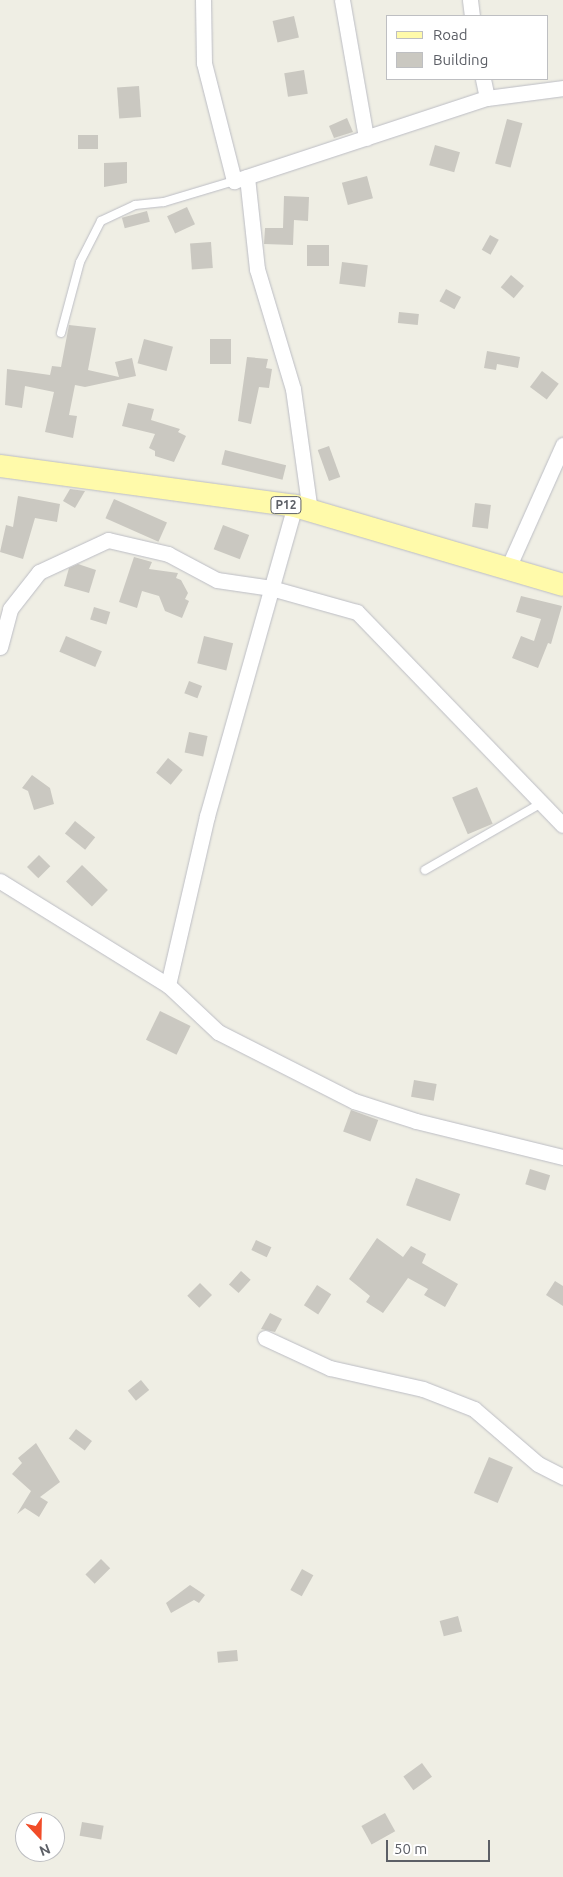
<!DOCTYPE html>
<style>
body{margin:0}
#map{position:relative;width:563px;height:1877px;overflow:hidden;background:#efeee4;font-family:Ubuntu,sans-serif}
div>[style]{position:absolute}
.building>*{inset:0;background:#cac8c1;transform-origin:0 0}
.roads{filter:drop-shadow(0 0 1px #bcbdc4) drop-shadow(0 0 1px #bcbdc4)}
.service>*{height:8px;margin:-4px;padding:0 4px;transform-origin:4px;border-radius:4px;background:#fff}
.minor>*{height:15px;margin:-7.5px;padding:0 7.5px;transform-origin:7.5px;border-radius:7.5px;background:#fff}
.primary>*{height:22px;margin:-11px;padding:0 11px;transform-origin:11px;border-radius:11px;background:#fffaaa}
span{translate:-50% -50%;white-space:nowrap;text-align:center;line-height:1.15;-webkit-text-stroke:4px #fff;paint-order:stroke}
.shield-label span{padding:1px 4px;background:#fff;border:1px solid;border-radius:4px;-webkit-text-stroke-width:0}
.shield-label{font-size:12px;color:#5c5f66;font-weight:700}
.legend{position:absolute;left:386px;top:15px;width:162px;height:65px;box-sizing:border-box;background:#fff;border:1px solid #bebfc2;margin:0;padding:6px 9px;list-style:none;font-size:15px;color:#5c5f66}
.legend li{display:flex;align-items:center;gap:10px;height:25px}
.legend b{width:25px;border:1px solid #bebfc2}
.north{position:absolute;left:15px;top:1812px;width:50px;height:50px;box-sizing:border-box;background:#fff;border:1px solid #bebfc2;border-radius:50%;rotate:159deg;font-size:14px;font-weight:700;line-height:20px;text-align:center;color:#5c5f66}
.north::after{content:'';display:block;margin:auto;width:18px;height:22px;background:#f14c28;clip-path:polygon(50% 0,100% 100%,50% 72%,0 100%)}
.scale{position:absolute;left:386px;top:1840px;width:104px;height:22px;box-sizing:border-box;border:2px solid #5c5f66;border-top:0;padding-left:6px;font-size:15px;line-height:18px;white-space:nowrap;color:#5c5f66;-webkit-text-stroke:4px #fff;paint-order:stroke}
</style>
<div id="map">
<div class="building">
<i style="left:294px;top:16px;width:22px;height:22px;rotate:77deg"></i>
<i style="left:304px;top:70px;width:24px;height:20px;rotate:81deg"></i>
<i style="left:139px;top:86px;width:31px;height:22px;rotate:86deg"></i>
<i style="clip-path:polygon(347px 118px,353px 132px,334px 138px,329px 126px)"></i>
<i style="left:507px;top:119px;width:16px;height:46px;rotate:15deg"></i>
<i style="left:78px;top:135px;width:20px;height:14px"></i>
<i style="left:435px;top:145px;width:26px;height:21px;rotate:16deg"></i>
<i style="clip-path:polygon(127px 162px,127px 183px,104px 187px,104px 163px)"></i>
<i style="left:367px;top:176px;width:23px;height:26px;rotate:75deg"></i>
<i style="clip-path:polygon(284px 196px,309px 197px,308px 221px,294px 220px,293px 245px,264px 244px,265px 228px,283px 228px)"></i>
<i style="left:187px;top:207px;width:19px;height:22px;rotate:65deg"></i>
<i style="left:147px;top:211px;width:11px;height:26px;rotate:75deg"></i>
<i style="left:490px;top:235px;width:10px;height:17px;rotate:29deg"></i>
<i style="left:211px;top:242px;width:26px;height:21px;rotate:86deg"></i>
<i style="left:307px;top:245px;width:22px;height:21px"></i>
<i style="left:342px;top:262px;width:26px;height:22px;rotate:7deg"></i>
<i style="left:511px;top:275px;width:17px;height:16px;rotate:40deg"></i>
<i style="left:446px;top:289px;width:17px;height:14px;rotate:28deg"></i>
<i style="left:399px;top:312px;width:20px;height:11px;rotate:6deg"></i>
<i style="clip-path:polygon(69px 325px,96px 328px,88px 370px,119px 377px,115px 362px,132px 358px,136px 376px,85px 387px,75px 385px,69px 415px,77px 416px,73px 438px,45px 432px,54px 392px,25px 386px,22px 408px,5px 405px,7px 369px,50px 375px,52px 366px,61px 367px)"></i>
<i style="left:144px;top:339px;width:30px;height:25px;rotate:15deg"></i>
<i style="left:210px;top:339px;width:21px;height:25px"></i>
<i style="clip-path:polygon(487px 351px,520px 357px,518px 368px,497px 364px,496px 370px,484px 368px)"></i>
<i style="clip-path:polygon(247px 357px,268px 359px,266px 368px,272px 369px,269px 388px,259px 387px,251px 424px,238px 421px)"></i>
<i style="left:542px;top:371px;width:21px;height:20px;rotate:37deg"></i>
<i style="clip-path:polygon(128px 403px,154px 409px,151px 420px,180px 429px,178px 432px,186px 436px,174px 462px,155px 456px,155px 451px,149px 448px,155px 434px,122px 426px)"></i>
<i style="left:329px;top:446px;width:33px;height:12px;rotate:70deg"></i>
<i style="left:225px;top:450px;width:63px;height:15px;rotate:14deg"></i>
<i style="clip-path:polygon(70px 489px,85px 491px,75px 508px,63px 501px)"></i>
<i style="clip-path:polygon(18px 496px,60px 504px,57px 522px,35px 518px,23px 559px,0 552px,6px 525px,13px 527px)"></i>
<i style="left:114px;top:499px;width:58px;height:21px;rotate:24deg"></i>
<i style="left:475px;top:503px;width:16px;height:24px;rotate:7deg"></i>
<i style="left:223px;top:525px;width:28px;height:26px;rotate:21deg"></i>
<i style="clip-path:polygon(134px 557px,152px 562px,149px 569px,178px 573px,176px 578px,181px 580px,188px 593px,185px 599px,189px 601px,182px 618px,165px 611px,159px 596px,142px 591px,137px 608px,119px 602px)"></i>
<i style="clip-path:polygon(78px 564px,96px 570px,89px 593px,64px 586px,69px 568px)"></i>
<i style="clip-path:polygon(521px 596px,562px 606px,551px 644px,548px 643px,538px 668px,512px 658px,521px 636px,534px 641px,541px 619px,516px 612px)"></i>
<i style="left:94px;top:607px;width:17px;height:13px;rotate:17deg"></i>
<i style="left:66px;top:636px;width:39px;height:17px;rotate:23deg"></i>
<i style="left:204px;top:636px;width:30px;height:28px;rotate:14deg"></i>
<i style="left:189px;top:681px;width:14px;height:13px;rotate:21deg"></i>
<i style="left:189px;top:732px;width:19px;height:21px;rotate:12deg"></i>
<i style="left:168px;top:758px;width:19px;height:19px;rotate:39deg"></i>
<i style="clip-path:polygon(32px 775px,50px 788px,54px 804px,34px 810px,28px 791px,22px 788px)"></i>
<i style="left:477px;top:787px;width:40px;height:27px;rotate:67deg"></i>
<i style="left:75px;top:821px;width:26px;height:16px;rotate:39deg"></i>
<i style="left:39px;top:855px;width:16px;height:17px;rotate:45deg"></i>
<i style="left:82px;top:865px;width:36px;height:23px;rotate:44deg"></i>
<i style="left:160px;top:1011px;width:34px;height:32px;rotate:26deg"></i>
<i style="left:414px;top:1080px;width:23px;height:17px;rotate:10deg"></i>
<i style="left:351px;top:1110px;width:29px;height:23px;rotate:20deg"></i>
<i style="left:530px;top:1169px;width:21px;height:16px;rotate:17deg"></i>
<i style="left:416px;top:1178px;width:47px;height:29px;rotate:20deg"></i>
<i style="clip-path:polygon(377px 1238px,403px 1257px,411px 1246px,426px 1254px,422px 1263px,458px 1284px,445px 1307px,424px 1295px,428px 1289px,408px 1278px,383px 1313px,366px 1302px,370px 1296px,349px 1279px)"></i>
<i style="left:256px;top:1240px;width:17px;height:11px;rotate:25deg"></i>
<i style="left:241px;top:1271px;width:13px;height:18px;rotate:42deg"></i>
<i style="clip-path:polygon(555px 1281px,563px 1286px,563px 1306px,546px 1295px)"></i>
<i style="left:200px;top:1283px;width:17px;height:18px;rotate:45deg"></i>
<i style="left:317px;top:1285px;width:17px;height:24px;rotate:33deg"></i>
<i style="clip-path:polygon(270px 1313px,282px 1319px,275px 1332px,261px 1329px)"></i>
<i style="left:141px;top:1380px;width:13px;height:17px;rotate:51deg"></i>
<i style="left:76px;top:1429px;width:20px;height:12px;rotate:37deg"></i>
<i style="clip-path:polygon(36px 1443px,60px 1482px,40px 1497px,48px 1502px,39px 1517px,25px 1508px,17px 1514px,31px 1491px,12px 1474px,22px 1463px,18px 1458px)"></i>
<i style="left:489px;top:1457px;width:26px;height:39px;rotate:23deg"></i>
<i style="left:101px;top:1559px;width:13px;height:22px;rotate:45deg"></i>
<i style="left:302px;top:1569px;width:13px;height:24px;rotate:29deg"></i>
<i style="clip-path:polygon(190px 1585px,205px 1595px,199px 1603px,194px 1600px,171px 1613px,166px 1603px)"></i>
<i style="left:458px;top:1616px;width:16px;height:19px;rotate:75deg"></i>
<i style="left:237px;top:1650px;width:11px;height:20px;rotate:85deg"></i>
<i style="left:422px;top:1763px;width:17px;height:23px;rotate:54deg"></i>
<i style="left:385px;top:1813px;width:21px;height:27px;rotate:61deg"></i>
<i style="left:82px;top:1822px;width:22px;height:14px;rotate:10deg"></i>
</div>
<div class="roads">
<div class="service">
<i style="left:61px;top:333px;width:73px;rotate:-75deg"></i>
<i style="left:80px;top:262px;width:46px;rotate:-62.9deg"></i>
<i style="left:101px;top:221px;width:38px;rotate:-25deg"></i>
<i style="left:135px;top:205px;width:29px;rotate:-6deg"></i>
<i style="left:164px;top:202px;width:73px;rotate:-16.7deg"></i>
<i style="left:425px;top:870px;width:133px;rotate:-29.9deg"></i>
</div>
<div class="minor">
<i style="left:203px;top:0;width:63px;rotate:89.1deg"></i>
<i style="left:204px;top:63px;width:122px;rotate:75.7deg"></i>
<i style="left:234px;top:181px;width:266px;rotate:-18.2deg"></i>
<i style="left:487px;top:98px;width:77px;rotate:-7.5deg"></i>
<i style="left:342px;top:0;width:140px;rotate:80.1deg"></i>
<i style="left:470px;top:0;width:16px;rotate:83deg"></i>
<i style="left:483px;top:79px;width:19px;rotate:78deg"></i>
<i style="left:247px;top:177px;width:93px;rotate:83.8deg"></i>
<i style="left:257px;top:269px;width:125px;rotate:73.3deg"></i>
<i style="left:293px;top:389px;width:123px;rotate:82.1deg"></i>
<i style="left:508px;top:568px;width:135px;rotate:-65.9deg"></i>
<i style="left:0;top:647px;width:39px;rotate:-75deg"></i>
<i style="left:10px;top:609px;width:47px;rotate:-51.9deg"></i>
<i style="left:39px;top:572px;width:76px;rotate:-24.9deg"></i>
<i style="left:108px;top:540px;width:62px;rotate:13.1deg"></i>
<i style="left:168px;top:554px;width:55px;rotate:28deg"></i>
<i style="left:217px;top:580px;width:55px;rotate:8.4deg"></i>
<i style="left:271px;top:588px;width:89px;rotate:15.6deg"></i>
<i style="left:357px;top:612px;width:296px;rotate:46deg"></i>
<i style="left:0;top:881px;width:198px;rotate:31.8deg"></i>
<i style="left:168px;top:985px;width:69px;rotate:43.2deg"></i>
<i style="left:218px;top:1032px;width:153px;rotate:26.9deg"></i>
<i style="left:354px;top:1101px;width:65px;rotate:17.9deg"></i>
<i style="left:416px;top:1121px;width:151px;rotate:13.8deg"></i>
<i style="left:168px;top:985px;width:173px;rotate:-77deg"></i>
<i style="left:207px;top:816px;width:322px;rotate:-74.2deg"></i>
<i style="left:265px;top:1338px;width:72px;rotate:24.8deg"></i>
<i style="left:330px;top:1368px;width:95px;rotate:12.7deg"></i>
<i style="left:423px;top:1389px;width:55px;rotate:21.4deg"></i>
<i style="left:474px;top:1409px;width:84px;rotate:40.7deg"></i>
<i style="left:538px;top:1464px;width:28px;rotate:27deg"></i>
</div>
<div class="primary">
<i style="left:0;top:466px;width:298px;rotate:7.7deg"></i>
<i style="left:295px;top:506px;width:279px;rotate:16.4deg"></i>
</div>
</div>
<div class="shield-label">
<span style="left:286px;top:505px">P12</span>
</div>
<ul class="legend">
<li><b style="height:6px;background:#fffaaa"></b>Road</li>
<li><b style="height:14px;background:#cac8c1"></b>Building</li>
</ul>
<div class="north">N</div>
<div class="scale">50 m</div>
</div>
